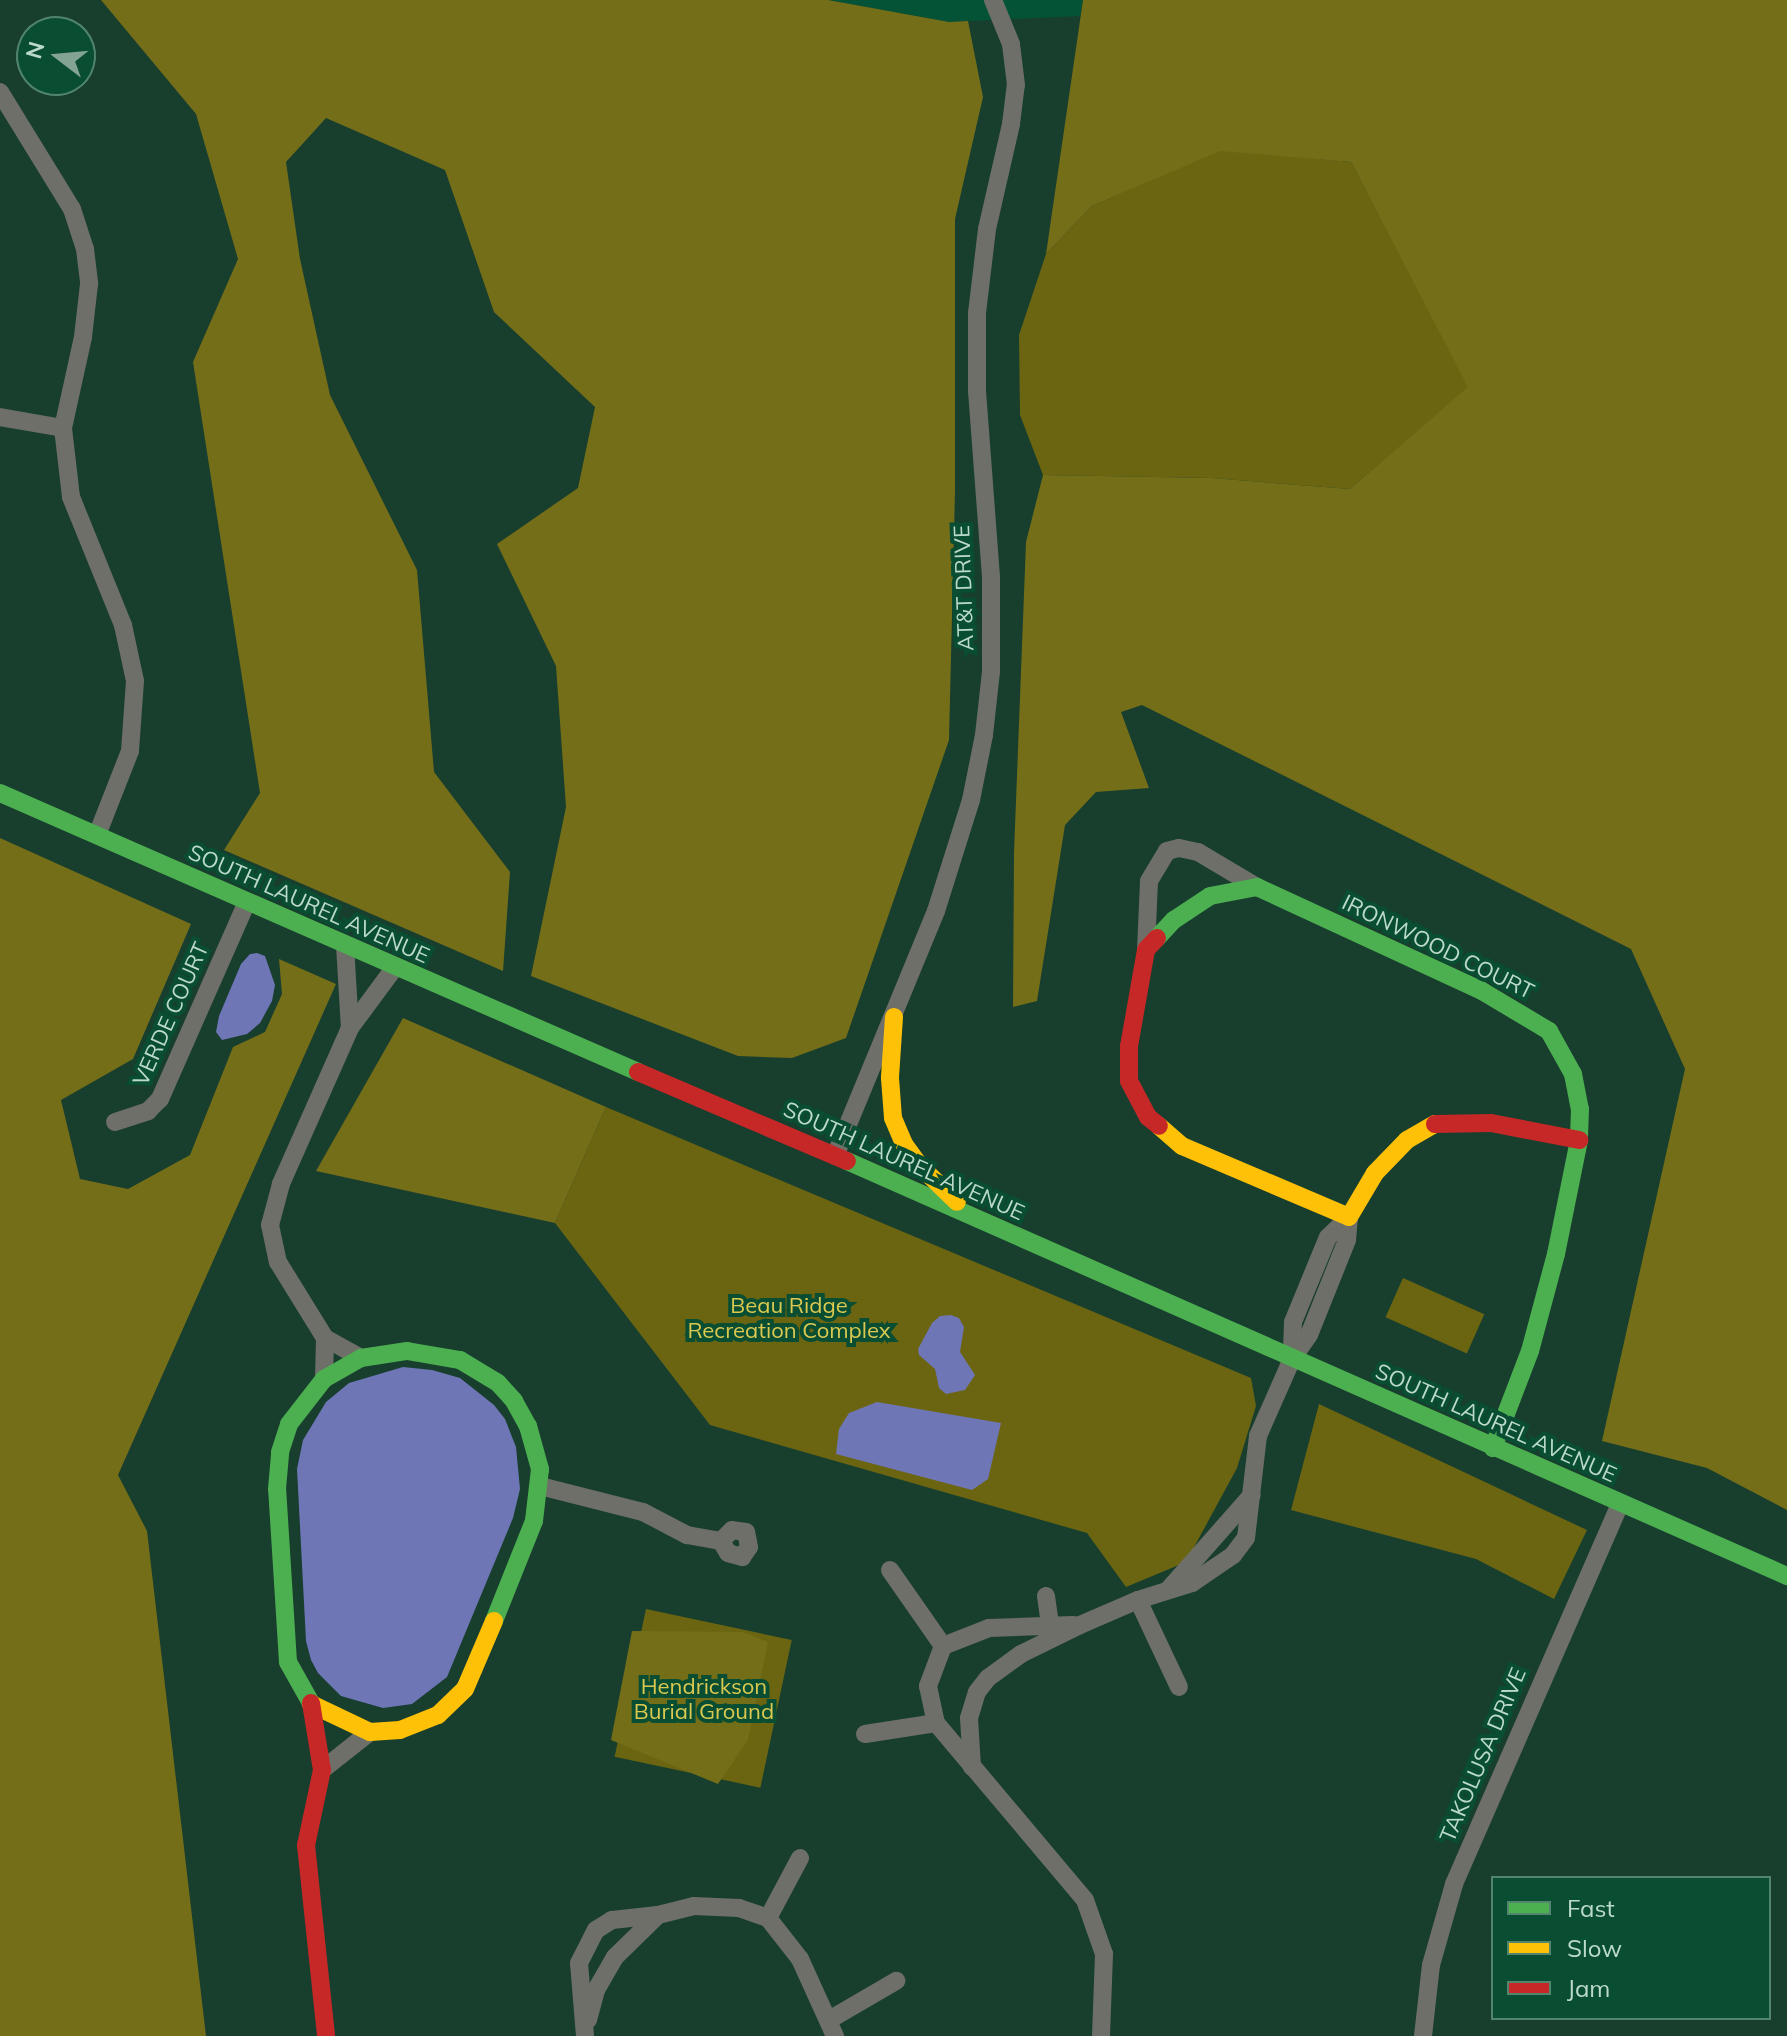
<!DOCTYPE html>
<style>
body{margin:0}
#map{position:relative;width:1787px;height:2036px;overflow:hidden;background:#183e2e;font-family:Mulish,sans-serif}
div>[style]{position:absolute}
.built>*{inset:0;background:#055336}
.green>*{inset:0;background:#6b6511;transform-origin:0 0}
.forest>*{inset:0;background:#756e19}
.water>*{inset:0;background:#6f76b6}
.street>*{height:18px;margin:-9px;padding:0 9px;transform-origin:9px;border-radius:9px;background:#6e6f68}
.fast>*{height:18px;margin:-9px;padding:0 9px;transform-origin:9px;border-radius:9px;background:#4caf50}
.slow>*{height:18px;margin:-9px;padding:0 9px;transform-origin:9px;border-radius:9px;background:#ffc107}
.jam>*{height:18px;margin:-9px;padding:0 9px;transform-origin:9px;border-radius:9px;background:#c62828}
span{translate:-50% -50%;white-space:nowrap;text-align:center;line-height:1.15;-webkit-text-stroke:8px #094d32;paint-order:stroke}
.street-label{font-size:22px;color:#bcdac9}
.park-label{font-size:22px;color:#dac850}
.legend{position:absolute;left:1491px;top:1876px;width:280px;height:144px;box-sizing:border-box;background:#094d32;border:2px solid #51856e;margin:0;padding:10px 14px;list-style:none;font-size:24px;color:#bcdac9}
.legend li{display:flex;align-items:center;gap:16px;height:40px}
.legend b{width:40px;border:2px solid #51856e}
.north{position:absolute;left:16px;top:16px;width:80px;height:80px;box-sizing:border-box;background:#094d32;border:2px solid #51856e;border-radius:50%;rotate:286deg;font-size:22px;font-weight:700;line-height:32px;text-align:center;color:#bcdac9}
.north::after{content:'';display:block;margin:auto;width:28px;height:36px;background:#83a393;clip-path:polygon(50% 0,100% 100%,50% 72%,0 100%)}
</style>
<div id="map">
<div class="built">
<i style="clip-path:polygon(828px 0,1083px 0,1080px 16px,949px 22px)"></i>
</div>
<div class="green">
<i style="clip-path:polygon(1220px 150px,1351px 162px,1469px 387px,1350px 489px,1211px 478px,1043px 475px,1020px 415px,1019px 335px,1046px 254px,1092px 206px)"></i>
<i style="clip-path:polygon(606px 1107px,1251px 1378px,1256px 1406px,1237px 1468px,1186px 1562px,1126px 1587px,1087px 1533px,710px 1425px,555px 1223px)"></i>
<i style="left:1403px;top:1278px;width:89px;height:43px;rotate:24deg"></i>
<i style="clip-path:polygon(1319px 1404px,1587px 1530px,1554px 1599px,1476px 1559px,1291px 1510px)"></i>
<i style="left:646px;top:1609px;width:149px;height:151px;rotate:12deg"></i>
</div>
<div class="forest">
<i style="clip-path:polygon(101px 0,828px 0,949px 22px,968px 21px,983px 97px,955px 219px,955px 491px,949px 740px,846px 1038px,792px 1058px,738px 1056px,531px 976px,566px 807px,556px 666px,497px 544px,578px 488px,595px 407px,494px 312px,445px 170px,326px 118px,286px 162px,300px 259px,330px 395px,417px 570px,434px 772px,510px 872px,503px 971px,224px 850px,260px 793px,193px 362px,238px 259px,196px 114px)"></i>
<i style="clip-path:polygon(1083px 0,1787px 0,1787px 1510px,1707px 1468px,1602px 1441px,1685px 1069px,1631px 949px,1142px 705px,1121px 712px,1149px 788px,1096px 792px,1065px 825px,1037px 1001px,1013px 1007px,1014px 853px,1026px 542px,1043px 475px,1211px 478px,1350px 489px,1468px 387px,1351px 162px,1220px 151px,1092px 206px,1046px 254px)"></i>
<i style="clip-path:polygon(0 838px,191px 924px,133px 1059px,61px 1100px,80px 1179px,128px 1189px,190px 1155px,233px 1047px,265px 1032px,282px 994px,279px 959px,336px 984px,118px 1475px,147px 1531px,206px 2036px,0 2036px)"></i>
<i style="clip-path:polygon(403px 1018px,606px 1107px,555px 1223px,316px 1171px)"></i>
<i style="clip-path:polygon(632px 1631px,743px 1632px,768px 1642px,748px 1740px,718px 1784px,611px 1740px)"></i>
</div>
<div class="water">
<i style="clip-path:polygon(257px 953px,265px 956px,275px 985px,272px 1001px,260px 1023px,247px 1034px,222px 1040px,216px 1032px,219px 1016px,241px 964px,250px 954px)"></i>
<i style="clip-path:polygon(951px 1315px,959px 1318px,964px 1327px,960px 1352px,975px 1375px,965px 1390px,946px 1394px,939px 1388px,935px 1369px,919px 1355px,918px 1349px,932px 1323px,940px 1316px)"></i>
<i style="clip-path:polygon(403px 1367px,432px 1370px,460px 1378px,494px 1405px,505px 1419px,516px 1447px,520px 1489px,513px 1518px,447px 1677px,412px 1704px,383px 1708px,341px 1696px,318px 1673px,311px 1660px,306px 1641px,297px 1469px,303px 1440px,326px 1402px,349px 1383px)"></i>
<i style="clip-path:polygon(877px 1402px,1001px 1423px,988px 1479px,972px 1490px,836px 1454px,839px 1429px,849px 1413px)"></i>
</div>
<div class="street">
<i style="left:0;top:92px;width:137px;rotate:58.4deg"></i>
<i style="left:72px;top:209px;width:42px;rotate:72deg"></i>
<i style="left:85px;top:249px;width:35px;rotate:83deg"></i>
<i style="left:89px;top:284px;width:53px;rotate:96.5deg"></i>
<i style="left:83px;top:337px;width:93px;rotate:102.4deg"></i>
<i style="left:63px;top:428px;width:64px;rotate:-170.1deg"></i>
<i style="left:63px;top:428px;width:69px;rotate:83.4deg"></i>
<i style="left:71px;top:497px;width:138px;rotate:67.9deg"></i>
<i style="left:123px;top:625px;width:57px;rotate:77.9deg"></i>
<i style="left:135px;top:681px;width:70px;rotate:94.1deg"></i>
<i style="left:130px;top:751px;width:90px;rotate:111.4deg"></i>
<i style="left:345px;top:945px;width:83px;rotate:86.6deg"></i>
<i style="left:350px;top:1028px;width:76px;rotate:-53.6deg"></i>
<i style="left:1146px;top:950px;width:69px;rotate:-87.5deg"></i>
<i style="left:1149px;top:881px;width:35px;rotate:-59deg"></i>
<i style="left:1167px;top:851px;width:12px;rotate:-14deg"></i>
<i style="left:1179px;top:848px;width:19px;rotate:12deg"></i>
<i style="left:1198px;top:852px;width:69px;rotate:30.7deg"></i>
<i style="left:350px;top:1028px;width:171px;rotate:113.9deg"></i>
<i style="left:281px;top:1184px;width:42px;rotate:105deg"></i>
<i style="left:270px;top:1225px;width:38px;rotate:78deg"></i>
<i style="left:278px;top:1262px;width:89px;rotate:58.3deg"></i>
<i style="left:325px;top:1338px;width:41px;rotate:29.1deg"></i>
<i style="left:115px;top:1122px;width:35px;rotate:-18deg"></i>
<i style="left:148px;top:1111px;width:17px;rotate:-45deg"></i>
<i style="left:160px;top:1099px;width:215px;rotate:-66.2deg"></i>
<i style="left:835px;top:1156px;width:265px;rotate:-67.6deg"></i>
<i style="left:936px;top:911px;width:116px;rotate:-72.5deg"></i>
<i style="left:971px;top:800px;width:66px;rotate:-78.7deg"></i>
<i style="left:984px;top:735px;width:63px;rotate:-83.7deg"></i>
<i style="left:991px;top:672px;width:95px;rotate:-90deg"></i>
<i style="left:991px;top:577px;width:186px;rotate:-94.3deg"></i>
<i style="left:977px;top:392px;width:79px;rotate:-90deg"></i>
<i style="left:977px;top:313px;width:85px;rotate:-83.2deg"></i>
<i style="left:987px;top:229px;width:108px;rotate:-77.1deg"></i>
<i style="left:1011px;top:124px;width:39px;rotate:-83deg"></i>
<i style="left:1016px;top:85px;width:41px;rotate:-97deg"></i>
<i style="left:1011px;top:44px;width:48px;rotate:-112.2deg"></i>
<i style="left:324px;top:1379px;width:41px;rotate:-88.6deg"></i>
<i style="left:540px;top:1486px;width:106px;rotate:14.2deg"></i>
<i style="left:643px;top:1512px;width:50px;rotate:27.6deg"></i>
<i style="left:687px;top:1535px;width:35px;rotate:10deg"></i>
<i style="left:721px;top:1541px;width:14px;rotate:60deg"></i>
<i style="left:728px;top:1553px;width:15px;rotate:16deg"></i>
<i style="left:742px;top:1557px;width:12px;rotate:-55deg"></i>
<i style="left:749px;top:1547px;width:15px;rotate:-101deg"></i>
<i style="left:746px;top:1532px;width:14px;rotate:-172deg"></i>
<i style="left:732px;top:1530px;width:16px;rotate:135deg"></i>
<i style="left:890px;top:1570px;width:93px;rotate:55.1deg"></i>
<i style="left:1169px;top:1589px;width:125px;rotate:-48.6deg"></i>
<i style="left:1046px;top:1596px;width:29px;rotate:82deg"></i>
<i style="left:1138px;top:1600px;width:96px;rotate:64.8deg"></i>
<i style="left:1073px;top:1625px;width:84px;rotate:178deg"></i>
<i style="left:989px;top:1628px;width:49px;rotate:158.6deg"></i>
<i style="left:943px;top:1646px;width:43px;rotate:110.6deg"></i>
<i style="left:928px;top:1686px;width:38px;rotate:78deg"></i>
<i style="left:936px;top:1723px;width:231px;rotate:49.9deg"></i>
<i style="left:1085px;top:1900px;width:57px;rotate:70.6deg"></i>
<i style="left:1104px;top:1954px;width:82px;rotate:92.1deg"></i>
<i style="left:865px;top:1734px;width:72px;rotate:-8.8deg"></i>
<i style="left:972px;top:1767px;width:49px;rotate:-93.5deg"></i>
<i style="left:969px;top:1718px;width:27px;rotate:-73deg"></i>
<i style="left:977px;top:1692px;width:18px;rotate:-52deg"></i>
<i style="left:988px;top:1678px;width:41px;rotate:-36deg"></i>
<i style="left:1021px;top:1654px;width:66px;rotate:-26.2deg"></i>
<i style="left:1080px;top:1625px;width:63px;rotate:-23.3deg"></i>
<i style="left:1138px;top:1600px;width:57px;rotate:-17.5deg"></i>
<i style="left:1192px;top:1583px;width:50px;rotate:-34.3deg"></i>
<i style="left:1233px;top:1555px;width:21px;rotate:-53deg"></i>
<i style="left:1246px;top:1538px;width:103px;rotate:-83.3deg"></i>
<i style="left:1258px;top:1436px;width:84px;rotate:-66.2deg"></i>
<i style="left:1292px;top:1359px;width:29px;rotate:-55deg"></i>
<i style="left:1309px;top:1335px;width:102px;rotate:-68.2deg"></i>
<i style="left:1347px;top:1240px;width:23px;rotate:-85deg"></i>
<i style="left:1349px;top:1217px;width:29px;rotate:136deg"></i>
<i style="left:1328px;top:1237px;width:92px;rotate:112.4deg"></i>
<i style="left:1293px;top:1322px;width:37px;rotate:92deg"></i>
<i style="left:322px;top:1770px;width:61px;rotate:-38.4deg"></i>
<i style="left:768px;top:1918px;width:68px;rotate:-61.9deg"></i>
<i style="left:588px;top:2020px;width:31px;rotate:-75deg"></i>
<i style="left:596px;top:1990px;width:38px;rotate:-60deg"></i>
<i style="left:615px;top:1957px;width:60px;rotate:-44.3deg"></i>
<i style="left:829px;top:2020px;width:78px;rotate:-30.2deg"></i>
<i style="left:585px;top:2036px;width:73px;rotate:-94.7deg"></i>
<i style="left:579px;top:1963px;width:37px;rotate:-63deg"></i>
<i style="left:596px;top:1930px;width:19px;rotate:-32deg"></i>
<i style="left:612px;top:1920px;width:46px;rotate:-6.2deg"></i>
<i style="left:658px;top:1915px;width:37px;rotate:-14deg"></i>
<i style="left:694px;top:1906px;width:45px;rotate:2.5deg"></i>
<i style="left:739px;top:1908px;width:31px;rotate:19deg"></i>
<i style="left:768px;top:1918px;width:52px;rotate:52deg"></i>
<i style="left:800px;top:1959px;width:85px;rotate:65.6deg"></i>
<i style="left:1423px;top:2036px;width:71px;rotate:-83.6deg"></i>
<i style="left:1431px;top:1965px;width:84px;rotate:-74.1deg"></i>
<i style="left:1454px;top:1884px;width:415px;rotate:-66.4deg"></i>
</div>
<div class="fast">
<i style="left:0;top:793px;width:696px;rotate:23.62deg"></i>
<i style="left:1157px;top:938px;width:25px;rotate:-47deg"></i>
<i style="left:1174px;top:920px;width:43px;rotate:-33.7deg"></i>
<i style="left:1210px;top:896px;width:48px;rotate:-10.8deg"></i>
<i style="left:1257px;top:887px;width:248px;rotate:24.8deg"></i>
<i style="left:1482px;top:991px;width:78px;rotate:30.8deg"></i>
<i style="left:1549px;top:1031px;width:49px;rotate:60.8deg"></i>
<i style="left:1573px;top:1074px;width:36px;rotate:79deg"></i>
<i style="left:1580px;top:1109px;width:31px;rotate:92deg"></i>
<i style="left:1579px;top:1140px;width:116px;rotate:101.4deg"></i>
<i style="left:1556px;top:1254px;width:100px;rotate:105deg"></i>
<i style="left:1530px;top:1351px;width:104px;rotate:110.9deg"></i>
<i style="left:847px;top:1161px;width:1028px;rotate:23.82deg"></i>
<i style="left:311px;top:1703px;width:47px;rotate:-119.3deg"></i>
<i style="left:288px;top:1662px;width:173px;rotate:-93.6deg"></i>
<i style="left:277px;top:1489px;width:37px;rotate:-85deg"></i>
<i style="left:280px;top:1452px;width:29px;rotate:-72deg"></i>
<i style="left:289px;top:1424px;width:57px;rotate:-52.1deg"></i>
<i style="left:324px;top:1379px;width:43px;rotate:-29.6deg"></i>
<i style="left:361px;top:1358px;width:47px;rotate:-8.7deg"></i>
<i style="left:407px;top:1351px;width:54px;rotate:9.6deg"></i>
<i style="left:460px;top:1360px;width:44px;rotate:31.2deg"></i>
<i style="left:498px;top:1383px;width:24px;rotate:48deg"></i>
<i style="left:514px;top:1401px;width:29px;rotate:61deg"></i>
<i style="left:528px;top:1426px;width:45px;rotate:74.4deg"></i>
<i style="left:540px;top:1469px;width:52px;rotate:96.6deg"></i>
<i style="left:534px;top:1521px;width:108px;rotate:111.8deg"></i>
</div>
<div class="slow">
<i style="left:894px;top:1017px;width:61px;rotate:93.8deg"></i>
<i style="left:890px;top:1078px;width:40px;rotate:85.7deg"></i>
<i style="left:893px;top:1118px;width:28px;rotate:67deg"></i>
<i style="left:904px;top:1144px;width:29px;rotate:54deg"></i>
<i style="left:921px;top:1167px;width:50px;rotate:44.2deg"></i>
<i style="left:1159px;top:1126px;width:30px;rotate:41deg"></i>
<i style="left:1182px;top:1146px;width:181px;rotate:23deg"></i>
<i style="left:1349px;top:1217px;width:51px;rotate:-59.4deg"></i>
<i style="left:1375px;top:1173px;width:46px;rotate:-45.9deg"></i>
<i style="left:1407px;top:1140px;width:32px;rotate:-30deg"></i>
<i style="left:311px;top:1704px;width:65px;rotate:25.4deg"></i>
<i style="left:370px;top:1732px;width:30px;rotate:-4deg"></i>
<i style="left:400px;top:1730px;width:41px;rotate:-21.5deg"></i>
<i style="left:438px;top:1715px;width:37px;rotate:-44deg"></i>
<i style="left:465px;top:1689px;width:74px;rotate:-66.9deg"></i>
</div>
<div class="jam">
<i style="left:1157px;top:938px;width:16px;rotate:133deg"></i>
<i style="left:1146px;top:950px;width:97px;rotate:100deg"></i>
<i style="left:1129px;top:1046px;width:35px;rotate:90deg"></i>
<i style="left:1129px;top:1081px;width:41px;rotate:62.2deg"></i>
<i style="left:1148px;top:1117px;width:14px;rotate:39deg"></i>
<i style="left:638px;top:1072px;width:227px;rotate:23.1deg"></i>
<i style="left:1435px;top:1124px;width:56px;rotate:-1deg"></i>
<i style="left:1491px;top:1123px;width:90px;rotate:10.9deg"></i>
<i style="left:311px;top:1703px;width:68px;rotate:80.7deg"></i>
<i style="left:322px;top:1770px;width:77px;rotate:102deg"></i>
<i style="left:306px;top:1845px;width:192px;rotate:84deg"></i>
</div>
<div class="street-label">
<span style="left:964px;top:588px;rotate:-92deg">AT&amp;T DRIVE</span>
<span style="left:309px;top:904px;rotate:24deg">SOUTH LAUREL AVENUE</span>
<span style="left:1438px;top:947px;rotate:26deg">IRONWOOD COURT</span>
<span style="left:171px;top:1014px;rotate:-66deg">VERDE COURT</span>
<span style="left:904px;top:1161px;rotate:24deg">SOUTH LAUREL AVENUE</span>
<span style="left:1496px;top:1423px;rotate:24deg">SOUTH LAUREL AVENUE</span>
<span style="left:1483px;top:1755px;rotate:-67deg">TAKOLUSA DRIVE</span>
</div>
<div class="park-label">
<span style="left:789px;top:1318px">Beau Ridge<br>Recreation Complex</span>
<span style="left:704px;top:1699px">Hendrickson<br>Burial Ground</span>
</div>
<ul class="legend">
<li><b style="height:10px;background:#4caf50"></b>Fast</li>
<li><b style="height:10px;background:#ffc107"></b>Slow</li>
<li><b style="height:10px;background:#c62828"></b>Jam</li>
</ul>
<div class="north">N</div>
</div>
